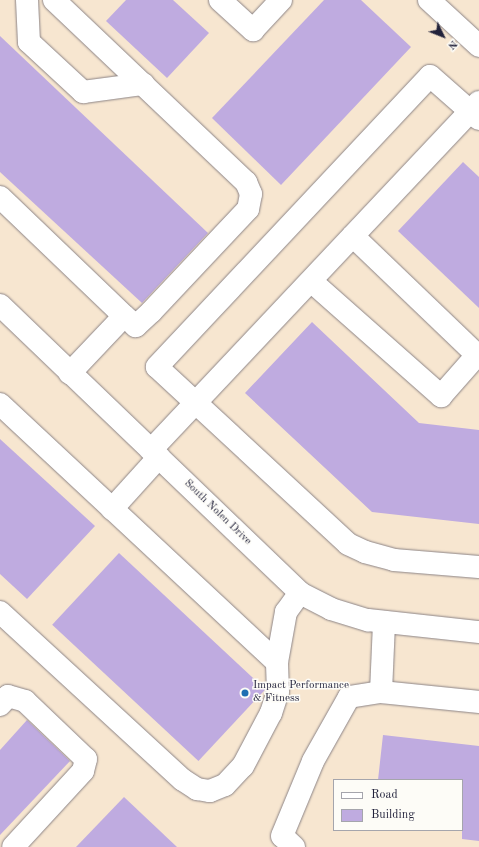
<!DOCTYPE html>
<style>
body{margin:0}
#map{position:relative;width:479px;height:847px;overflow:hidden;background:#f7e6d0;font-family:"Old Standard TT",serif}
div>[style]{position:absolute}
.building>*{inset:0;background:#bfabe0;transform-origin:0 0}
.roads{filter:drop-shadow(0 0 1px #8c8486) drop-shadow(0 0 1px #8c8486)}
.minor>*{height:22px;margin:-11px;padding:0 11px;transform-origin:11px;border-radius:11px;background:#fff}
.dots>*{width:11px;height:11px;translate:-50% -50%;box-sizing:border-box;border:2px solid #fdfcf7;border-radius:50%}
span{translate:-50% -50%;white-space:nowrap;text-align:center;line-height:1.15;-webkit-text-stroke:3px #fdfcf7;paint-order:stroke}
.street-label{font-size:11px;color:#22223b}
.poi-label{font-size:11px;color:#22223b}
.left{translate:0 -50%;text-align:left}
.legend{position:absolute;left:333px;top:779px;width:130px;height:52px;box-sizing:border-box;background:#fdfcf7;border:1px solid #a5a5ac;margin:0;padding:5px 7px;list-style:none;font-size:12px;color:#22223b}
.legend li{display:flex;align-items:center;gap:8px;height:20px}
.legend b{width:20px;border:1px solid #a5a5ac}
.north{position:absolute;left:423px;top:16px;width:40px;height:40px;-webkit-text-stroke:3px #fdfcf7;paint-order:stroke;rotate:133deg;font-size:11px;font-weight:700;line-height:16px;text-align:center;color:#22223b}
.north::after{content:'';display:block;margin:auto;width:14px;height:18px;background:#22223b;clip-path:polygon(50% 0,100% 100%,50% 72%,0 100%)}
</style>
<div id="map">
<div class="building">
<i style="clip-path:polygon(126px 0,173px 0,209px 33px,167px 78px,106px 21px)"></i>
<i style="clip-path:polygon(324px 0,361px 0,411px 47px,281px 185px,212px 118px)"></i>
<i style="clip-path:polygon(0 36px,208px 233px,142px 303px,0 172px)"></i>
<i style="clip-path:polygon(463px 162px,479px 177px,479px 308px,398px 231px)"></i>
<i style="clip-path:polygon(312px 322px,419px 423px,479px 430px,479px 524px,372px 512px,245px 393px)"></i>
<i style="clip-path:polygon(0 439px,95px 526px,27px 599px,0 574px)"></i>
<i style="left:119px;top:553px;width:200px;height:98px;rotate:43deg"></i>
<i style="clip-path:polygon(27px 720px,70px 761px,0 835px,0 750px)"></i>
<i style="clip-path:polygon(383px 735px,479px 746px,479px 841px,462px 839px,462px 780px,378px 780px)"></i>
<i style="clip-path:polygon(124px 797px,177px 847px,76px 847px)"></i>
</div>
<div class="roads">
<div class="minor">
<i style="left:27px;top:0;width:42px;rotate:87.3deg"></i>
<i style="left:29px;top:42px;width:74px;rotate:42.8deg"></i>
<i style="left:83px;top:92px;width:61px;rotate:-7.6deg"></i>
<i style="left:54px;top:0;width:265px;rotate:43.5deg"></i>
<i style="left:246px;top:182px;width:13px;rotate:67deg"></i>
<i style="left:251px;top:194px;width:15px;rotate:101deg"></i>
<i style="left:248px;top:209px;width:141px;rotate:133.3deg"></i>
<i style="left:151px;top:312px;width:21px;rotate:137deg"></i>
<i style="left:136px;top:326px;width:16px;rotate:-140deg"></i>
<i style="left:124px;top:316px;width:79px;rotate:133.5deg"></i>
<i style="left:220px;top:0;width:45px;rotate:42.3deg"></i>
<i style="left:253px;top:30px;width:41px;rotate:-47deg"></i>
<i style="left:429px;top:0;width:68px;rotate:42.6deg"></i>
<i style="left:479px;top:119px;width:65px;rotate:-138.7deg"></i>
<i style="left:430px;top:76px;width:399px;rotate:133.2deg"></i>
<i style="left:157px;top:367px;width:260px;rotate:42.8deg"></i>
<i style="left:348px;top:544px;width:19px;rotate:25deg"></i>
<i style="left:365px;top:552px;width:30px;rotate:15deg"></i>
<i style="left:394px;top:560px;width:85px;rotate:4.7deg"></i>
<i style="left:0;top:197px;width:172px;rotate:43.8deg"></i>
<i style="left:311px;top:281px;width:174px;rotate:41.5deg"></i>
<i style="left:441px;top:396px;width:55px;rotate:-48.7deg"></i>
<i style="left:477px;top:355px;width:172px;rotate:-136.2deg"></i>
<i style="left:0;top:305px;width:416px;rotate:43.8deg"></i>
<i style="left:300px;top:593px;width:35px;rotate:27deg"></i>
<i style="left:331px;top:609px;width:39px;rotate:17deg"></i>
<i style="left:368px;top:620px;width:112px;rotate:6.2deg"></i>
<i style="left:0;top:404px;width:379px;rotate:43deg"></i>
<i style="left:151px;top:450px;width:478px;rotate:-46.7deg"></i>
<i style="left:112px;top:509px;width:70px;rotate:-47.9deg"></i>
<i style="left:0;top:612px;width:248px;rotate:42.6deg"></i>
<i style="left:183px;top:780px;width:17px;rotate:33deg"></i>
<i style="left:197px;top:789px;width:13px;rotate:9deg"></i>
<i style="left:210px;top:791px;width:16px;rotate:-22deg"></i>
<i style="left:225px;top:785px;width:26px;rotate:-47deg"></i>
<i style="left:243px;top:766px;width:60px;rotate:-62.2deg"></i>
<i style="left:271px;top:713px;width:22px;rotate:-72deg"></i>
<i style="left:278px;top:692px;width:30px;rotate:-92deg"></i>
<i style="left:277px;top:662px;width:51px;rotate:-79.8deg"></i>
<i style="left:286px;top:612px;width:24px;rotate:-54deg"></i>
<i style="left:381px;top:692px;width:99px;rotate:5.8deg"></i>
<i style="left:0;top:705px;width:12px;rotate:-48deg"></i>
<i style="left:8px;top:696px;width:18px;rotate:16deg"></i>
<i style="left:25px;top:701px;width:84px;rotate:43.6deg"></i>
<i style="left:86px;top:759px;width:12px;rotate:104deg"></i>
<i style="left:83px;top:771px;width:103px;rotate:132.6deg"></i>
<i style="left:294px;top:847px;width:16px;rotate:-137deg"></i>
<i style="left:282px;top:836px;width:81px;rotate:-67.5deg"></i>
<i style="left:313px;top:761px;width:73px;rotate:-60.6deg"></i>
<i style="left:349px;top:697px;width:32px;rotate:-9deg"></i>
<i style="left:381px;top:692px;width:70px;rotate:-87.5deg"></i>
</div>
</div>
<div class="dots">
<i style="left:245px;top:693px;background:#1f6fb2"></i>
</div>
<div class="street-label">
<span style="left:217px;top:513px;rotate:44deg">South Nolen Drive</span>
</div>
<div class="poi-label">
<span class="left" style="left:253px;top:693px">Impact Performance<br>&amp; Fitness</span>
</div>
<ul class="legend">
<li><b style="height:5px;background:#fff"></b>Road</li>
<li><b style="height:11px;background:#bfabe0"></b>Building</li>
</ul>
<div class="north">N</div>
</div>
